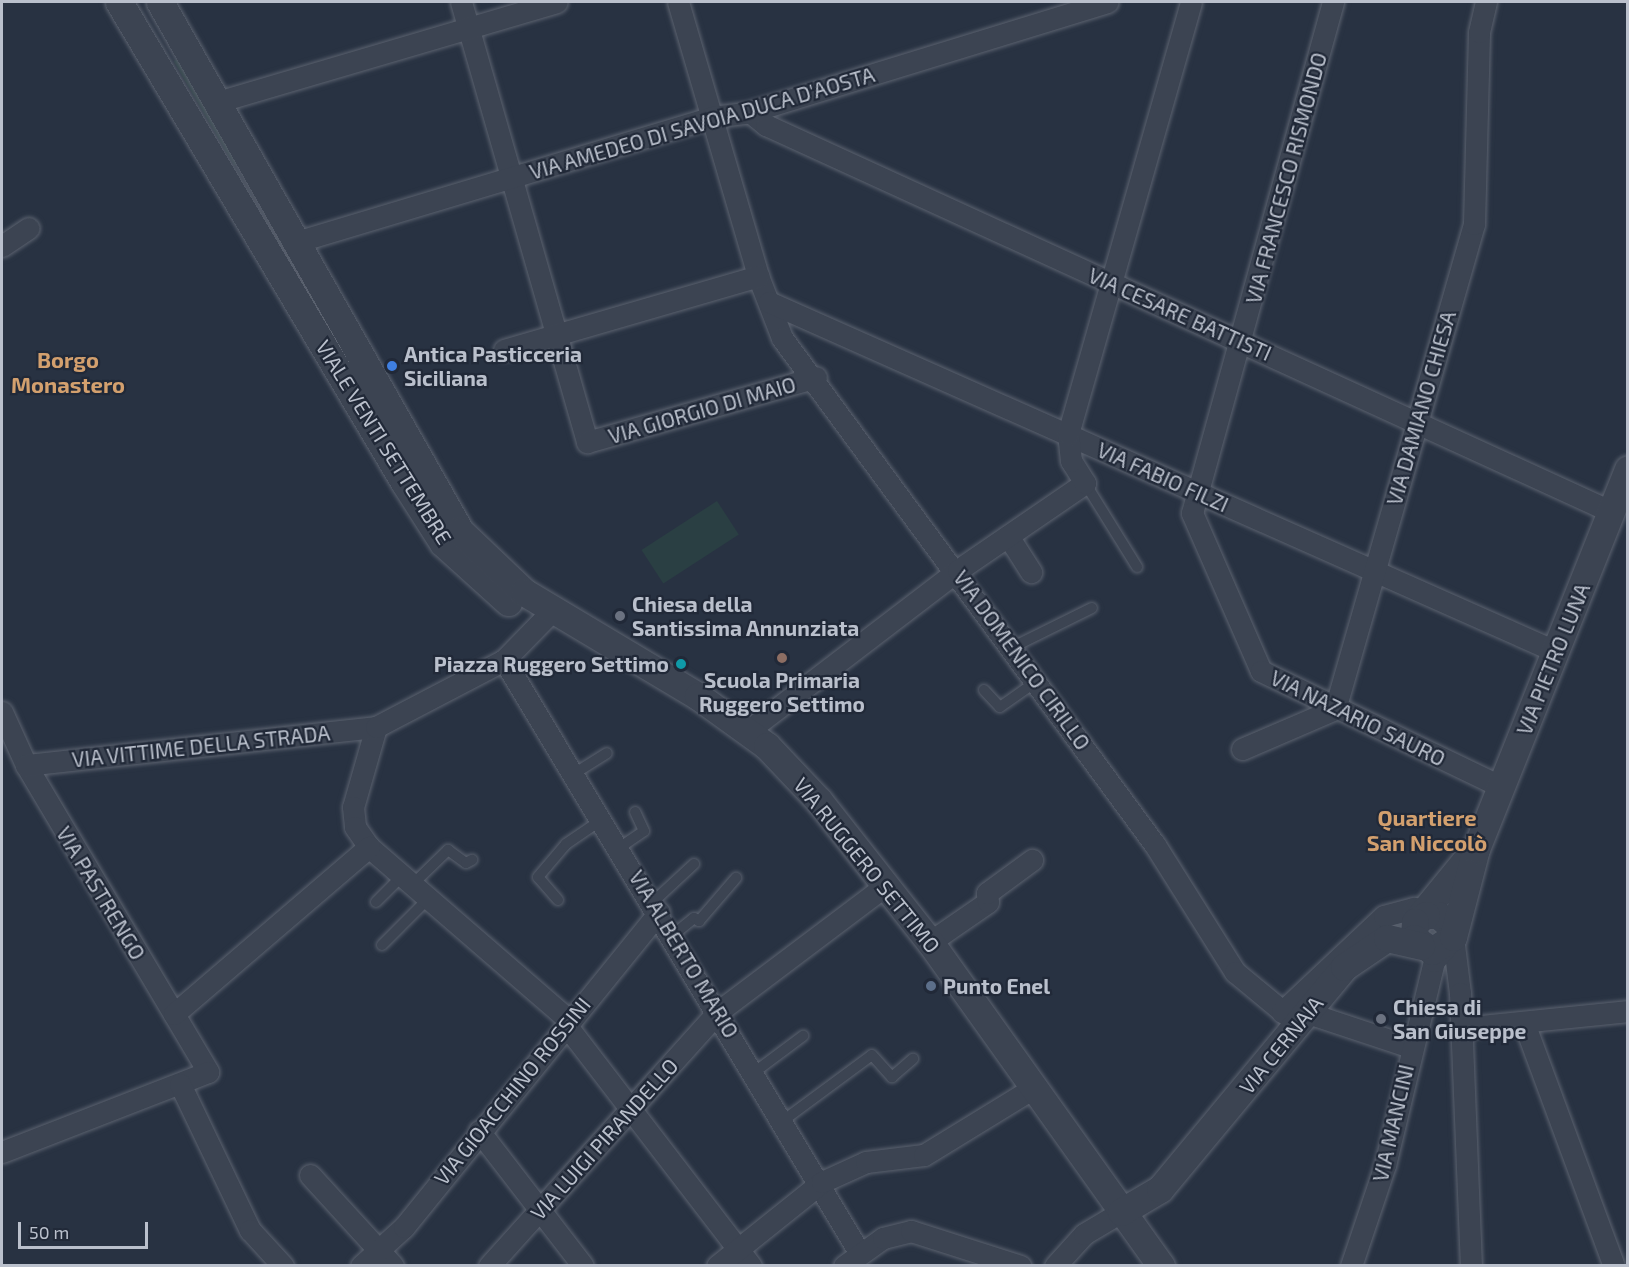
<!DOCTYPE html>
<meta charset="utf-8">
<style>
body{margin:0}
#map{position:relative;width:1629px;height:1267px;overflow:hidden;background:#283242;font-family:"Exo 2",sans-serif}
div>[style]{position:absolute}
.green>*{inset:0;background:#2a3f43;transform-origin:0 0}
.roads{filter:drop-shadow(0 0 2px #5b626f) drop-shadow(0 0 2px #5b626f)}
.service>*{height:10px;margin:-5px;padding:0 5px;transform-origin:5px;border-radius:5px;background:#3c4452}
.minor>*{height:21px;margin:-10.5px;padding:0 10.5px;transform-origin:10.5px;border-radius:10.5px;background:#3c4452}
.tertiary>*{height:27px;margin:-13.5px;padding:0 13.5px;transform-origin:13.5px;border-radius:13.5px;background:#3c4452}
.dots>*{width:16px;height:16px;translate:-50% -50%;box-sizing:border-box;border:3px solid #212938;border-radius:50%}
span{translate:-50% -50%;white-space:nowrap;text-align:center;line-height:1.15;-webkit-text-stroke:4.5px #212938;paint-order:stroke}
.street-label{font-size:21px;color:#bac0cc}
.poi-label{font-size:21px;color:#bac0cc;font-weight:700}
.left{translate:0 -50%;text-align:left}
.right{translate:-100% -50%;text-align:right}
.neighbourhood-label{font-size:22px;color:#d3a06e;font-weight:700}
.frame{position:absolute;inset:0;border:3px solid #bac0cc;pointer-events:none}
.scale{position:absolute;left:18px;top:1222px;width:130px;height:27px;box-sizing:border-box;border:3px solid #bac0cc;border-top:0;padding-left:8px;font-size:18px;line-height:21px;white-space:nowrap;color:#bac0cc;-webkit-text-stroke:4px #212938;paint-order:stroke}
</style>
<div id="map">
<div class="green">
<i style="left:177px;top:59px;width:121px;height:4px;rotate:60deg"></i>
<i style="left:717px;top:501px;width:40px;height:90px;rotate:57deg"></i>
</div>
<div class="roads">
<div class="service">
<i style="left:1085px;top:483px;width:99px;rotate:58.2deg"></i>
<i style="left:1013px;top:647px;width:88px;rotate:-26.3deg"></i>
<i style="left:984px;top:690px;width:23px;rotate:47deg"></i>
<i style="left:1000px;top:707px;width:45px;rotate:-35.1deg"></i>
<i style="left:572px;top:775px;width:41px;rotate:-32.2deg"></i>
<i style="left:619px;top:848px;width:30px;rotate:-34deg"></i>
<i style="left:644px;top:831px;width:21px;rotate:-115deg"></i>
<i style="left:413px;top:884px;width:49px;rotate:-44.2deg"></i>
<i style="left:448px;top:850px;width:22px;rotate:36deg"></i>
<i style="left:466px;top:863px;width:7px;rotate:-27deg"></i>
<i style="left:558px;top:900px;width:30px;rotate:-131deg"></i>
<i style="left:538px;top:877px;width:43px;rotate:-49.7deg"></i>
<i style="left:566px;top:844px;width:42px;rotate:-34.4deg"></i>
<i style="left:376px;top:902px;width:38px;rotate:-45deg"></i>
<i style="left:653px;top:902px;width:56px;rotate:-42.8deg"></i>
<i style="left:673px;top:935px;width:27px;rotate:-39deg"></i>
<i style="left:694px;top:918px;width:6px;rotate:31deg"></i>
<i style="left:699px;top:921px;width:57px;rotate:-49.3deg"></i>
<i style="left:382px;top:945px;width:66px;rotate:-45deg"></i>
<i style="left:756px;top:1071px;width:59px;rotate:-36.7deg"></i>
<i style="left:784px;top:1120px;width:109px;rotate:-36.5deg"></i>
<i style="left:872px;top:1055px;width:30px;rotate:48deg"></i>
<i style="left:892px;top:1077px;width:28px;rotate:-41deg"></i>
</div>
<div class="minor">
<i style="left:461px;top:2px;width:458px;rotate:74deg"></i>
<i style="left:587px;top:442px;width:238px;rotate:-15.8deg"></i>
<i style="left:678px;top:2px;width:285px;rotate:73.7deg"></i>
<i style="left:758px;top:276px;width:66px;rotate:68.8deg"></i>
<i style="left:782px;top:338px;width:629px;rotate:53.66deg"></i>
<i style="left:1155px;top:845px;width:150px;rotate:57.8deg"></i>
<i style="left:1235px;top:972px;width:83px;rotate:39.6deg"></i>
<i style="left:1333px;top:2px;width:530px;rotate:105.43deg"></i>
<i style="left:1192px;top:513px;width:172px;rotate:66.4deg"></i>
<i style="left:1261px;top:671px;width:265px;rotate:25.7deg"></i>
<i style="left:217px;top:102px;width:354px;rotate:-16.4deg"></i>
<i style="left:750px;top:112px;width:21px;rotate:39deg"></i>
<i style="left:766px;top:125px;width:930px;rotate:24.58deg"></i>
<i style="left:296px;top:242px;width:434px;rotate:-16.7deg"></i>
<i style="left:712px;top:117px;width:38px;rotate:-7deg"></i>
<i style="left:750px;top:112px;width:374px;rotate:-17.1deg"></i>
<i style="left:2px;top:246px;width:32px;rotate:-34deg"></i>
<i style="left:769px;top:302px;width:862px;rotate:23.95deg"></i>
<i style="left:504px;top:350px;width:265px;rotate:-16.2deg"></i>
<i style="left:1008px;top:536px;width:43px;rotate:57.4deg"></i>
<i style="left:504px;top:660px;width:690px;rotate:59.05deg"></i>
<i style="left:2px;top:712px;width:58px;rotate:65.6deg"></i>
<i style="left:26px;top:765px;width:357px;rotate:59.3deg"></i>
<i style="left:208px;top:1072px;width:221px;rotate:158.8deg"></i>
<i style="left:376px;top:727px;width:83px;rotate:106deg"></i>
<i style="left:353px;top:807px;width:20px;rotate:84deg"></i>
<i style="left:355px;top:827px;width:24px;rotate:55deg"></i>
<i style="left:369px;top:847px;width:266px;rotate:40.9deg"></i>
<i style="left:749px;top:730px;width:263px;rotate:-37.4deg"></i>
<i style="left:958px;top:570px;width:154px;rotate:-34.4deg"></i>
<i style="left:1085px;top:483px;width:26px;rotate:-122deg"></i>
<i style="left:1071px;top:461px;width:27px;rotate:-96deg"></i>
<i style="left:1068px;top:434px;width:449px;rotate:-74.1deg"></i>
<i style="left:1242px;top:749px;width:101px;rotate:-23.3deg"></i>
<i style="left:1335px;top:709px;width:505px;rotate:-74.01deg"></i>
<i style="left:1474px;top:224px;width:192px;rotate:-88.5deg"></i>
<i style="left:1479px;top:32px;width:31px;rotate:-77deg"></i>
<i style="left:26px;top:765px;width:352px;rotate:-6.2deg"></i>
<i style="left:376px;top:727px;width:144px;rotate:-27.6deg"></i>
<i style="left:504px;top:660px;width:69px;rotate:-45.6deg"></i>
<i style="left:1453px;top:937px;width:56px;rotate:82.9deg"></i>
<i style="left:1460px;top:993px;width:273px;rotate:87.7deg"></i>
<i style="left:930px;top:942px;width:70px;rotate:-34.6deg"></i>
<i style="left:988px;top:902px;width:9px;rotate:-96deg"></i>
<i style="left:987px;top:893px;width:56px;rotate:-36.3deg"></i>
<i style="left:1282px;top:1012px;width:140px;rotate:-43.3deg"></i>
<i style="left:1384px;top:916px;width:31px;rotate:-15deg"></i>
<i style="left:1414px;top:908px;width:22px;rotate:16deg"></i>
<i style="left:1308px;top:1013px;width:108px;rotate:18.3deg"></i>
<i style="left:174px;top:1014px;width:257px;rotate:-40.6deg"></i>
<i style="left:1524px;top:1023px;width:259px;rotate:69.7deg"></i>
<i style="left:566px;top:1025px;width:304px;rotate:52.5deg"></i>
<i style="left:1462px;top:1028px;width:167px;rotate:-5.8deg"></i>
<i style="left:180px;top:1084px;width:162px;rotate:64.4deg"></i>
<i style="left:250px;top:1230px;width:49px;rotate:47.5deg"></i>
<i style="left:479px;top:1131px;width:170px;rotate:52.4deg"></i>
<i style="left:310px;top:1175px;width:123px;rotate:47.6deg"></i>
<i style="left:361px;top:1266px;width:58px;rotate:-42.2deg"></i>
<i style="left:404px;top:1227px;width:405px;rotate:-51deg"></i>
<i style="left:489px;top:1266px;width:343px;rotate:-48deg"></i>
<i style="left:719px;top:1011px;width:209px;rotate:-37deg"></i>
<i style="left:717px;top:1266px;width:134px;rotate:-38.7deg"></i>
<i style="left:822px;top:1182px;width:48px;rotate:-24.4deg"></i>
<i style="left:866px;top:1162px;width:58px;rotate:-6.9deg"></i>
<i style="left:924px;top:1155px;width:130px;rotate:-31.5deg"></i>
<i style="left:844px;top:1266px;width:48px;rotate:-35.7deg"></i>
<i style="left:883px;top:1238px;width:29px;rotate:-14deg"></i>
<i style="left:911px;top:1231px;width:115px;rotate:17.7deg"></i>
<i style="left:1055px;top:1266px;width:43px;rotate:-47.8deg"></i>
<i style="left:1084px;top:1234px;width:43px;rotate:-30.7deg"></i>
<i style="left:1351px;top:1266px;width:107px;rotate:-71.4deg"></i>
<i style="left:1385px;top:1165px;width:210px;rotate:-76.5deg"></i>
<i style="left:1434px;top:961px;width:18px;rotate:-49deg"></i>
</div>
<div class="tertiary">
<i style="left:119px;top:2px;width:558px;rotate:59.3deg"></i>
<i style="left:404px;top:482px;width:72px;rotate:57.4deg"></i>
<i style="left:443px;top:543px;width:88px;rotate:42.2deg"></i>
<i style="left:160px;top:2px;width:608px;rotate:60.44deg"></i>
<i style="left:460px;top:531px;width:88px;rotate:43.6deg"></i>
<i style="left:524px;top:592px;width:203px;rotate:30.9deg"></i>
<i style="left:698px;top:696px;width:85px;rotate:35.9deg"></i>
<i style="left:767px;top:746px;width:76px;rotate:46.6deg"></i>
<i style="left:819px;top:801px;width:179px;rotate:51.8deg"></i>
<i style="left:930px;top:942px;width:398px;rotate:54.5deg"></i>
<i style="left:1415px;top:922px;width:85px;rotate:-50.7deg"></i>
<i style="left:1452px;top:927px;width:18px;rotate:-139deg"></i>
<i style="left:1438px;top:915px;width:12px;rotate:180deg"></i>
<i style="left:1426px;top:915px;width:13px;rotate:148deg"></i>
<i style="left:1415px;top:922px;width:16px;rotate:94deg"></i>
<i style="left:1414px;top:938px;width:22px;rotate:36deg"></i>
<i style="left:1432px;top:951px;width:25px;rotate:-34deg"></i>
<i style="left:1453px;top:937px;width:91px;rotate:-75.4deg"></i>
<i style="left:1476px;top:849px;width:409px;rotate:-68.2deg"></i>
<i style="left:1121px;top:1212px;width:45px;rotate:-30.5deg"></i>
<i style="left:1160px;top:1189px;width:288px;rotate:-50.3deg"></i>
<i style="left:1344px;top:967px;width:52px;rotate:-34deg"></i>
<i style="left:1387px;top:938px;width:35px;rotate:13deg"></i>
</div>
</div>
<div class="dots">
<i style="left:392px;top:366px;background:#3f7fe0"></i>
<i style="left:620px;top:616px;background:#6b7280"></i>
<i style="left:782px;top:658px;background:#8d6e63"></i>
<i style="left:681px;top:664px;background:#0f9aa8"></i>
<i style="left:931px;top:986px;background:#5c6f8a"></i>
<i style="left:1381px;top:1019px;background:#6b7280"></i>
</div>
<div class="street-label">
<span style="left:702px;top:123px;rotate:-16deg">VIA AMEDEO DI SAVOIA DUCA D'AOSTA</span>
<span style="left:1286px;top:178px;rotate:-75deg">VIA FRANCESCO RISMONDO</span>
<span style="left:1180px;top:314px;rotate:24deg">VIA CESARE BATTISTI</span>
<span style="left:1421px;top:408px;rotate:-74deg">VIA DAMIANO CHIESA</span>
<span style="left:702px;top:410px;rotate:-16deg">VIA GIORGIO DI MAIO</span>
<span style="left:384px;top:442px;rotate:58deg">VIALE VENTI SETTEMBRE</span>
<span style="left:1163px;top:477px;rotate:24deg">VIA FABIO FILZI</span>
<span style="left:1553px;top:659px;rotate:-68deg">VIA PIETRO LUNA</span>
<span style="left:1022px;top:660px;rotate:54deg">VIA DOMENICO CIRILLO</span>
<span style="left:1358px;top:718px;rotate:26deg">VIA NAZARIO SAURO</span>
<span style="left:201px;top:746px;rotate:-6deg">VIA VITTIME DELLA STRADA</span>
<span style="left:867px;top:865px;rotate:51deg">VIA RUGGERO SETTIMO</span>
<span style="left:101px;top:893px;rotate:59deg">VIA PASTRENGO</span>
<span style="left:684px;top:954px;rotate:59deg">VIA ALBERTO MARIO</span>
<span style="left:1281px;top:1045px;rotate:-51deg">VIA CERNAIA</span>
<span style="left:512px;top:1091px;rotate:-51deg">VIA GIOACCHINO ROSSINI</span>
<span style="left:1393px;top:1123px;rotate:-77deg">VIA MANCINI</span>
<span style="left:604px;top:1139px;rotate:-48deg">VIA LUIGI PIRANDELLO</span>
</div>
<div class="poi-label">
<span class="left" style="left:404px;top:366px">Antica Pasticceria<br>Siciliana</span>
<span class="left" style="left:632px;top:616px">Chiesa della<br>Santissima Annunziata</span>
<span class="right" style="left:669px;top:664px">Piazza Ruggero Settimo</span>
<span style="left:782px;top:692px">Scuola Primaria<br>Ruggero Settimo</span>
<span class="left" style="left:943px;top:986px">Punto Enel</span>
<span class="left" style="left:1393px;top:1019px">Chiesa di<br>San Giuseppe</span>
</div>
<div class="neighbourhood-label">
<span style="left:68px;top:372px">Borgo<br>Monastero</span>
<span style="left:1427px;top:830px">Quartiere<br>San Niccolò</span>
</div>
<div class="frame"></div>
<div class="scale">50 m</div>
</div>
